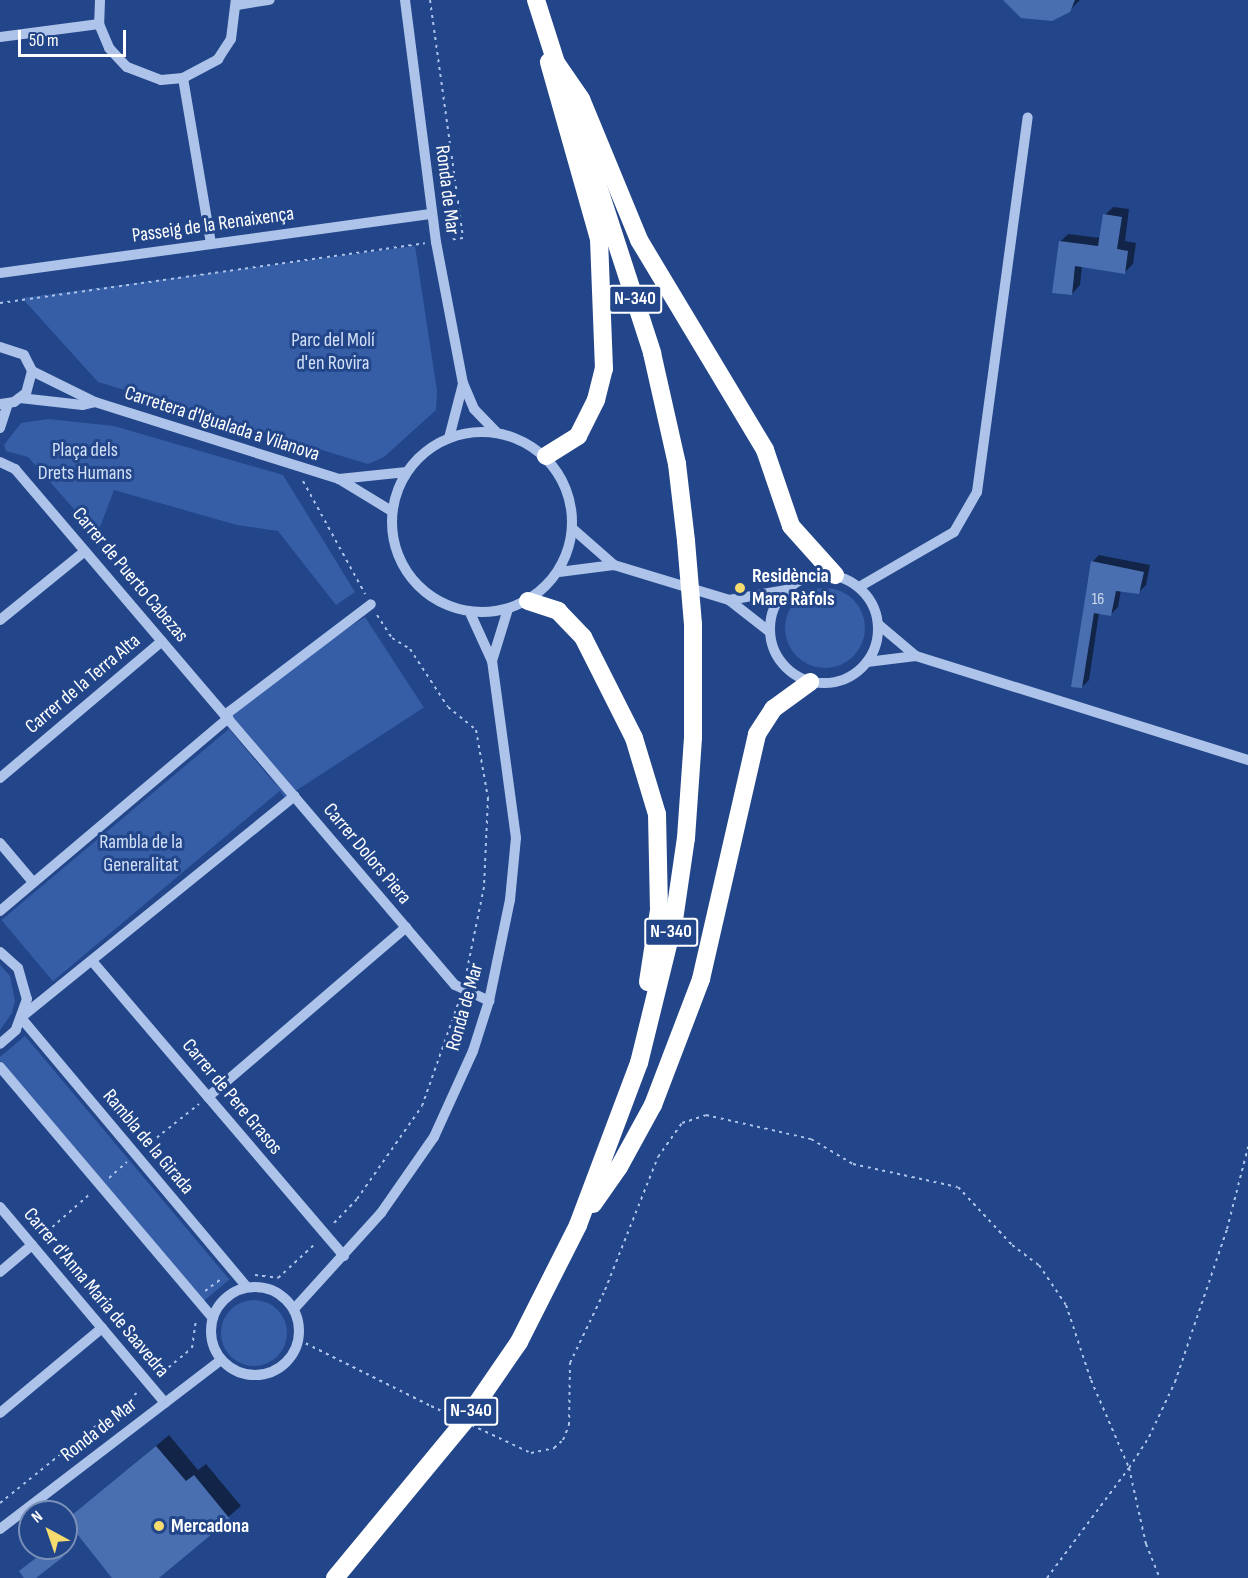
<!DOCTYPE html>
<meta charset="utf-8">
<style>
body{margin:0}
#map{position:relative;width:1248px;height:1578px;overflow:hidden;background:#224689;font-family:"Sofia Sans Condensed",sans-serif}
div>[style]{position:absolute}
.green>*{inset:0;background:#365ea6;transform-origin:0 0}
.round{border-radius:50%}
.shadow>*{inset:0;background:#0007}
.building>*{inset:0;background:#4a6fb1}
.path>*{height:2px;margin-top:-1px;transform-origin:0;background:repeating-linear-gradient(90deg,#adc3ea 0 3px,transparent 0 7.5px)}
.minor>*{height:10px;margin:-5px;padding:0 5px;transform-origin:5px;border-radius:5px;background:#adc3ea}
.minor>.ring{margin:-5px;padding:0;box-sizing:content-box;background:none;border:10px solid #adc3ea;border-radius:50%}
.highway>*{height:18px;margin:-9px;padding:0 9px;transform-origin:9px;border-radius:9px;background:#fff}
.path-bridge>*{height:2px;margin-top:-1px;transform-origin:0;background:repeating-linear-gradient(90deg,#adc3ea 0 3px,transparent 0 7.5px)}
.highway-bridge>*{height:18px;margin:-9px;padding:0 9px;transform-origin:9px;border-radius:9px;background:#fff}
.dots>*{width:16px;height:16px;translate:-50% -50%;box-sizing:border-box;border:3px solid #224689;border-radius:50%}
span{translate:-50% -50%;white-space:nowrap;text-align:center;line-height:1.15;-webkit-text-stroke:6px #224689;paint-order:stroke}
.number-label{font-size:16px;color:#d2dbec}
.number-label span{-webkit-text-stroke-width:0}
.shield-label span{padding:2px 4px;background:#224689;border:2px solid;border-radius:4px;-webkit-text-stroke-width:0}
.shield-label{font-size:18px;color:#fff;font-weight:700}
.street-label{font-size:20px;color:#fff}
.park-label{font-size:20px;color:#d2e0f8}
.poi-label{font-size:20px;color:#fff;font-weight:700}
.left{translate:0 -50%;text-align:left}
.north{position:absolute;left:18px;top:1500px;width:60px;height:60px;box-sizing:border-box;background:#224689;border:2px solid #7a90b8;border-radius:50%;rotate:320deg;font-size:16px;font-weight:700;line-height:24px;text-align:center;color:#fff}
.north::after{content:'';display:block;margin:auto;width:21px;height:27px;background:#f6db6f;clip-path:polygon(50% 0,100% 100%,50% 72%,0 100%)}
.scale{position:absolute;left:18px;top:30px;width:108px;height:27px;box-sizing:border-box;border:3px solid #fff;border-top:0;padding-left:8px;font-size:18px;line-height:21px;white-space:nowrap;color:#fff;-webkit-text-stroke:4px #224689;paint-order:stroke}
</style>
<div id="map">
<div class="green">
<i style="clip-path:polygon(415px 246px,437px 391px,436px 410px,384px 457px,368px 464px,98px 382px,22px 298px)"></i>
<i style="clip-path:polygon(48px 419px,114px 426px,283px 475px,355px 592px,336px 605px,278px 531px,237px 525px,114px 490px,97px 535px,28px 457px,6px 451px,4px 445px,21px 423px)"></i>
<i class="round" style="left:785px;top:588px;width:80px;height:80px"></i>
<i style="left:365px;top:617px;width:108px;height:166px;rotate:57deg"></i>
<i style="left:229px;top:729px;width:80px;height:297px;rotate:50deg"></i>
<i style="clip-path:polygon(0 965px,10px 976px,15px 1001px,12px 1013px,0 1030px)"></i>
<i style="left:25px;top:1036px;width:318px;height:35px;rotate:50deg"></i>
<i class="round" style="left:221px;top:1300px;width:66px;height:66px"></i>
</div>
<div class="shadow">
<i style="clip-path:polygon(1011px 0,1080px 0,1069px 11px)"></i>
<i style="clip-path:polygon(1113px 207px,1129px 209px,1125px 241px,1136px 243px,1133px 264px,1125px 272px,1082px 266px,1080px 285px,1072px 294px,1060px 242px,1068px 234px,1101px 238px,1105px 215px)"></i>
<i style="clip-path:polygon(1099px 555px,1150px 565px,1146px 585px,1139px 592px,1121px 590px,1118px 607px,1111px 614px,1099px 613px,1089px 680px,1082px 687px,1092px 562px)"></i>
<i style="clip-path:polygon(169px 1435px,198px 1470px,206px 1464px,241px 1506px,157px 1578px,114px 1578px,67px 1521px)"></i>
<i style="clip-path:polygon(49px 1548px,68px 1550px,34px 1578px,26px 1578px)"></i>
</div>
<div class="building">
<i style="clip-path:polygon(1003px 0,1075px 0,1070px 12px,1052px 21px,1021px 18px)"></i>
<i style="clip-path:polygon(1103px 214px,1122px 217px,1117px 249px,1128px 251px,1125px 274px,1075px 266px,1072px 295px,1052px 293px,1059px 241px,1098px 246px)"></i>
<i style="clip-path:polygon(1091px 561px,1144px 572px,1139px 594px,1116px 591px,1111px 616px,1094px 613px,1082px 688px,1071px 687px)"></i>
<i style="clip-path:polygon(156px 1446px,186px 1481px,194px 1475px,230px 1519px,159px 1578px,112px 1578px,66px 1520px)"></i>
<i style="clip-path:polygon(49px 1548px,57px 1548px,63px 1557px,36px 1578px,24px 1578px,19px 1571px)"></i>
</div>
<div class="path">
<i style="left:430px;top:0;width:240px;rotate:82.1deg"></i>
<i style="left:463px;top:238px;width:15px;rotate:172deg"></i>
<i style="left:0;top:303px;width:429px;rotate:-8deg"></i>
<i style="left:303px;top:481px;width:129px;rotate:61.2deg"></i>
<i style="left:377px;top:615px;width:27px;rotate:57deg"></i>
<i style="left:392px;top:638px;width:21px;rotate:31deg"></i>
<i style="left:410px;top:649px;width:69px;rotate:56.8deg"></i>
<i style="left:448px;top:707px;width:36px;rotate:39deg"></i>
<i style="left:476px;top:730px;width:69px;rotate:80deg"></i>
<i style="left:488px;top:798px;width:89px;rotate:92.6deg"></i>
<i style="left:484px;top:887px;width:90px;rotate:101.6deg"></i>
<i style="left:145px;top:1147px;width:69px;rotate:-38.5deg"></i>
<i style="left:109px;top:1178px;width:24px;rotate:-42deg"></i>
<i style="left:334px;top:1223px;width:33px;rotate:-46deg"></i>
<i style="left:357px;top:1199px;width:113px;rotate:-55deg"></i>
<i style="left:422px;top:1106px;width:111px;rotate:-70.6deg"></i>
<i style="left:41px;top:1237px;width:67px;rotate:-41.3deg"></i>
<i style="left:255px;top:1275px;width:23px;rotate:7deg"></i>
<i style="left:278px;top:1278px;width:52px;rotate:-42.6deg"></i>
<i style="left:205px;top:1291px;width:21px;rotate:-37deg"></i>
<i style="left:299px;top:1340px;width:148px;rotate:26.6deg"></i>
<i style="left:157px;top:1377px;width:45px;rotate:-39.6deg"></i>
<i style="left:192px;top:1348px;width:29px;rotate:-82deg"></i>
<i style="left:531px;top:1453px;width:24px;rotate:-12deg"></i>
<i style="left:554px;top:1448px;width:12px;rotate:-42deg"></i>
<i style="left:563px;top:1440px;width:16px;rotate:-68deg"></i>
<i style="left:569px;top:1425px;width:62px;rotate:-89.1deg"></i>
<i style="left:570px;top:1363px;width:81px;rotate:-64.4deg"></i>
<i style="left:605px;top:1290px;width:143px;rotate:-68.3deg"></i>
<i style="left:658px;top:1157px;width:42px;rotate:-54.8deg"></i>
<i style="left:682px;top:1123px;width:25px;rotate:-18deg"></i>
<i style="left:706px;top:1115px;width:108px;rotate:12.9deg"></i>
<i style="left:811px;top:1139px;width:49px;rotate:30.8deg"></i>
<i style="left:853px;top:1164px;width:107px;rotate:12.4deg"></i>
<i style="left:958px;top:1187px;width:79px;rotate:47deg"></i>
<i style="left:1012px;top:1245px;width:34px;rotate:37deg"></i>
<i style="left:1039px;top:1265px;width:48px;rotate:56deg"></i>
<i style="left:1066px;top:1305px;width:79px;rotate:71.6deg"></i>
<i style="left:1091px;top:1380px;width:96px;rotate:66.6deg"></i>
<i style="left:1129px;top:1468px;width:78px;rotate:77.4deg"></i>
<i style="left:1146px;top:1544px;width:37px;rotate:68deg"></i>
<i style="left:0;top:1503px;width:177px;rotate:-38.8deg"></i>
<i style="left:1047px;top:1578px;width:137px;rotate:-53.3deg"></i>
<i style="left:1129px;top:1468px;width:37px;rotate:-57deg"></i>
<i style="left:1149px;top:1437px;width:61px;rotate:-64.7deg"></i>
<i style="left:1175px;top:1382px;width:162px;rotate:-71.2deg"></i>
<i style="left:1227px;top:1229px;width:85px;rotate:-75.6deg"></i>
</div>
<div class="minor">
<i style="left:100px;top:0;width:24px;rotate:92deg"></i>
<i style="left:99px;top:24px;width:26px;rotate:67deg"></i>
<i style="left:109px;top:48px;width:26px;rotate:47deg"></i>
<i style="left:127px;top:67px;width:36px;rotate:21deg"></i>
<i style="left:161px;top:80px;width:22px;rotate:-5deg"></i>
<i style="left:183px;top:78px;width:40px;rotate:-28deg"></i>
<i style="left:218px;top:59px;width:24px;rotate:-57deg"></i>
<i style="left:231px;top:39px;width:39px;rotate:-83deg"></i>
<i style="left:405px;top:0;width:244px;rotate:82.7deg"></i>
<i style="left:436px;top:242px;width:144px;rotate:79.2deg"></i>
<i style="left:463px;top:383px;width:28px;rotate:67deg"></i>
<i style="left:474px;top:409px;width:32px;rotate:46deg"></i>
<i style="left:237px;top:5px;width:33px;rotate:-9deg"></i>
<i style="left:0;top:37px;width:100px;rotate:-7.5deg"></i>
<i style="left:183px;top:78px;width:167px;rotate:80.4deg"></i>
<i style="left:0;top:273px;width:436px;rotate:-7.8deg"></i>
<i style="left:0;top:347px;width:25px;rotate:18deg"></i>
<i style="left:24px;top:355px;width:18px;rotate:63deg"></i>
<i style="left:32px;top:371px;width:23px;rotate:105deg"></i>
<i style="left:26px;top:393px;width:15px;rotate:143deg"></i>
<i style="left:14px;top:402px;width:14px;rotate:172deg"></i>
<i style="left:32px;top:371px;width:70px;rotate:26.2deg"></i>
<i style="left:95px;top:402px;width:256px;rotate:17.5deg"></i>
<i style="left:339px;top:479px;width:60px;rotate:31.3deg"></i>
<i style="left:20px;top:398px;width:63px;rotate:6.3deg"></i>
<i style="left:83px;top:405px;width:12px;rotate:-14deg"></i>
<i style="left:0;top:428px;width:25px;rotate:-72deg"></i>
<i class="ring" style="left:392px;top:432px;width:170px;height:170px"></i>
<i style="left:449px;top:438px;width:56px;rotate:-75.5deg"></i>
<i style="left:0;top:462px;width:17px;rotate:25deg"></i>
<i style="left:15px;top:469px;width:678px;rotate:49.55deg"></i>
<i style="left:455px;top:985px;width:38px;rotate:25deg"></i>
<i style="left:339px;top:479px;width:68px;rotate:-5.9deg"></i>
<i style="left:573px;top:529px;width:55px;rotate:41.3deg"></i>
<i style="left:614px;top:565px;width:120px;rotate:16.9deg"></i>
<i style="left:729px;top:600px;width:52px;rotate:38deg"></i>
<i style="left:559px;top:572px;width:55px;rotate:-7.3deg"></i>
<i class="ring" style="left:770px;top:575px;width:98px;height:98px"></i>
<i style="left:859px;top:587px;width:110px;rotate:-30.1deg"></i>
<i style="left:954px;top:532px;width:46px;rotate:-60.1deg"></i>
<i style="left:977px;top:492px;width:378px;rotate:-82.3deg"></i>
<i style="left:729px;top:600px;width:58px;rotate:-10deg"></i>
<i style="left:0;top:620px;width:109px;rotate:-39.1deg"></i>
<i style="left:878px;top:624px;width:50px;rotate:40.1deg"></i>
<i style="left:916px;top:656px;width:348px;rotate:17.4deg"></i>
<i style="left:492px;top:661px;width:54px;rotate:-72.9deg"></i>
<i style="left:867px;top:662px;width:49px;rotate:-7deg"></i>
<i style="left:225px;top:715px;width:183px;rotate:-37.2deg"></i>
<i style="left:0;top:778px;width:212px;rotate:-40.2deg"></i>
<i style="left:0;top:843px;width:51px;rotate:49.8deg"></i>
<i style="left:0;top:911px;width:299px;rotate:-40.2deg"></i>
<i style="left:0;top:952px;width:24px;rotate:42deg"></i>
<i style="left:18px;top:968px;width:32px;rotate:74deg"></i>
<i style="left:27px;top:999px;width:33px;rotate:110deg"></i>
<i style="left:16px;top:1030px;width:21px;rotate:139deg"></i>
<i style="left:92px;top:961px;width:388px;rotate:49.5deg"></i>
<i style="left:24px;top:1015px;width:348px;rotate:-39deg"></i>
<i style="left:22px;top:1019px;width:350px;rotate:50deg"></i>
<i style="left:0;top:1067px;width:329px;rotate:49.7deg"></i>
<i style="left:208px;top:1097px;width:261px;rotate:-40.6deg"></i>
<i style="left:0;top:1207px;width:256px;rotate:49.9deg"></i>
<i style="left:0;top:1272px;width:42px;rotate:-40.2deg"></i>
<i class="ring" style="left:211px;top:1287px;width:78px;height:78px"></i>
<i style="left:294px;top:1309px;width:130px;rotate:-47.8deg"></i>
<i style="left:381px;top:1213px;width:93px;rotate:-55.1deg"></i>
<i style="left:434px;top:1137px;width:94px;rotate:-65.6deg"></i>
<i style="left:473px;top:1051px;width:52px;rotate:-72.3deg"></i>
<i style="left:489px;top:1001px;width:103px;rotate:-78.3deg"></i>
<i style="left:510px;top:900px;width:62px;rotate:-84.5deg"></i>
<i style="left:516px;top:838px;width:179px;rotate:-97.7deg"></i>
<i style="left:492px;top:661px;width:51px;rotate:-114.5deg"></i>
<i style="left:0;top:1413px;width:133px;rotate:-39.8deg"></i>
<i style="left:0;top:1529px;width:278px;rotate:-37.4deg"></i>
</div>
<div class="highway">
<i style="left:536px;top:0;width:79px;rotate:72.3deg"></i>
<i style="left:557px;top:64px;width:42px;rotate:55.6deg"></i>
<i style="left:581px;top:99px;width:152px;rotate:67.6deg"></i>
<i style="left:639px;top:240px;width:245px;rotate:59deg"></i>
<i style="left:765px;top:450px;width:80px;rotate:71.1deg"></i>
<i style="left:791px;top:526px;width:66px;rotate:48.1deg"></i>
<i style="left:571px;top:103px;width:263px;rotate:72deg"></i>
<i style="left:652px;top:353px;width:114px;rotate:77.3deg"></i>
<i style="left:677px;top:464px;width:78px;rotate:83.3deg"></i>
<i style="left:546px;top:456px;width:38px;rotate:-32deg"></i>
<i style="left:578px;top:436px;width:40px;rotate:-63.4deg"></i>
<i style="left:596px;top:400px;width:32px;rotate:-76deg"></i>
<i style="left:604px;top:369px;width:130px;rotate:-92.2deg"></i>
<i style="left:599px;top:239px;width:184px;rotate:-105.8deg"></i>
<i style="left:528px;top:601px;width:32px;rotate:18deg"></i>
<i style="left:558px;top:611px;width:36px;rotate:46deg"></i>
<i style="left:583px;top:637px;width:113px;rotate:63.2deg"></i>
<i style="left:634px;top:738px;width:79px;rotate:73.2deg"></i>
<i style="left:657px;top:814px;width:96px;rotate:88.8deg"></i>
<i style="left:659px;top:910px;width:73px;rotate:98.7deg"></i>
<i style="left:593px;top:1204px;width:45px;rotate:-54.9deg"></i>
<i style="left:619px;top:1167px;width:71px;rotate:-61.3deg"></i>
<i style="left:653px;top:1105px;width:135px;rotate:-69.1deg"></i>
<i style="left:701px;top:979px;width:251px;rotate:-77.1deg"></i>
<i style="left:757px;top:734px;width:30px;rotate:-57deg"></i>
<i style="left:773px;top:709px;width:46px;rotate:-36.1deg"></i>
<i style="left:335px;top:1578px;width:202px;rotate:-50.4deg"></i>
<i style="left:464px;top:1422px;width:97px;rotate:-55.5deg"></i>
<i style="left:519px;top:1342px;width:131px;rotate:-63.2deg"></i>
<i style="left:578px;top:1225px;width:173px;rotate:-69.4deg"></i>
<i style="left:639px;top:1063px;width:147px;rotate:-76.2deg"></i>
<i style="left:674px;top:920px;width:83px;rotate:-81.7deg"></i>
<i style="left:686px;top:838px;width:101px;rotate:-86deg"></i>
<i style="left:693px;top:737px;width:112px;rotate:-90deg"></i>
</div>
<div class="path-bridge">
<i style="left:431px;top:1406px;width:110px;rotate:25.2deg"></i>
</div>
<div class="highway-bridge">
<i style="left:686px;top:541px;width:84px;rotate:85.2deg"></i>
</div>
<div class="dots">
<i style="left:740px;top:588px;background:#f6db6f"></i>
<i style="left:159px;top:1526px;background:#f6db6f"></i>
</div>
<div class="number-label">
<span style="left:1098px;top:600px">16</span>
</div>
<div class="shield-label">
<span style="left:635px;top:299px">N-340</span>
<span style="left:671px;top:932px">N-340</span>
<span style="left:471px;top:1411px">N-340</span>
</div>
<div class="street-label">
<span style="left:447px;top:190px;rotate:83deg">Ronda de Mar</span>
<span style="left:213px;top:225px;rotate:-8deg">Passeig de la Renaixença</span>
<span style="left:222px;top:424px;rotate:18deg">Carretera d'Igualada a Vilanova</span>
<span style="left:130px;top:575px;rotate:50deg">Carrer de Puerto Cabezas</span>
<span style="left:83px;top:684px;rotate:-40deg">Carrer de la Terra Alta</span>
<span style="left:367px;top:854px;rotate:50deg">Carrer Dolors Piera</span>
<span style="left:465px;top:1007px;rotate:-74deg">Ronda de Mar</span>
<span style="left:232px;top:1097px;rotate:50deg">Carrer de Pere Grasos</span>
<span style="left:148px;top:1142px;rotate:50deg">Rambla de la Girada</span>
<span style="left:96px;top:1293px;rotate:50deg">Carrer d'Anna Maria de Saavedra</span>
<span style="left:99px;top:1430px;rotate:-38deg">Ronda de Mar</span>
</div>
<div class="park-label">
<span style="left:333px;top:352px">Parc del Molí<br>d'en Rovira</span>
<span style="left:85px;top:462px">Plaça dels<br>Drets Humans</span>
<span style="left:141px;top:854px">Rambla de la<br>Generalitat</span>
</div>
<div class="poi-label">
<span class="left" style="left:752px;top:588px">Residència<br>Mare Ràfols</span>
<span class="left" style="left:171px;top:1526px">Mercadona</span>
</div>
<div class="north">N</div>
<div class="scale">50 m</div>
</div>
